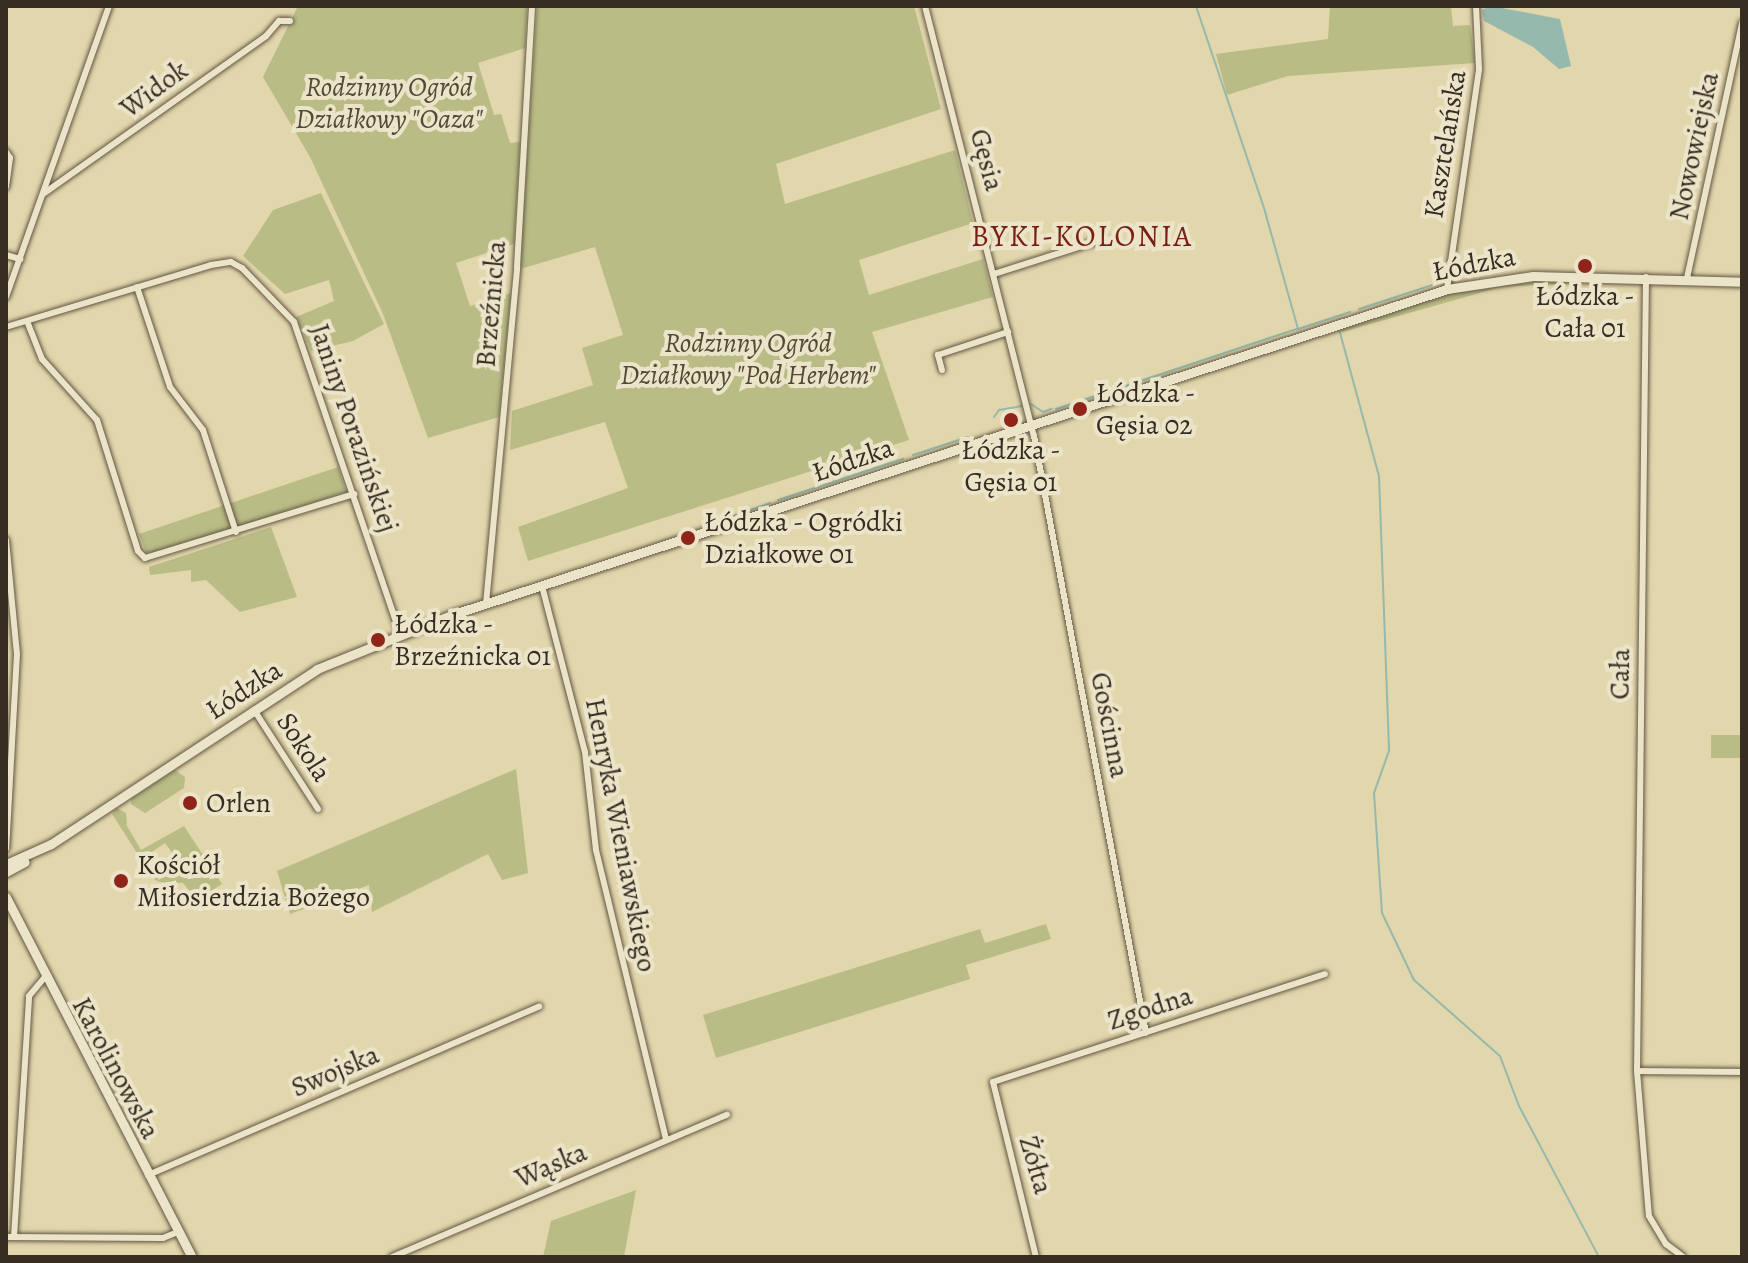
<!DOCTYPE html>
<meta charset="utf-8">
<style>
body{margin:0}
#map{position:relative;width:1748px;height:1263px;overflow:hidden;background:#e2d6ac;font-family:Alegreya,serif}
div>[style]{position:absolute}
.green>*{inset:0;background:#b9bc85;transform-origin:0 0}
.water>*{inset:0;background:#95b9ac}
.stream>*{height:2px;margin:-1px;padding:0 1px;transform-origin:1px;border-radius:1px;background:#95b9ac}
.roads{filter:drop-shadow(0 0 2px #625744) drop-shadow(0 0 2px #625744)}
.street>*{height:6px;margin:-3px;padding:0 3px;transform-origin:3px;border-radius:3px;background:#ece4c9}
.secondary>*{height:9px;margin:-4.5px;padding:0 4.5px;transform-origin:4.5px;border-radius:4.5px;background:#ece4c9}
.dots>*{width:22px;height:22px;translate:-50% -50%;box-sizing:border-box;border:4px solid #ece4c9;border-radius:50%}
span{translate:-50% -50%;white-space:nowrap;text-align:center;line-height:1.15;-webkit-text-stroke:8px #ece4c9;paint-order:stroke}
.park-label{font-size:28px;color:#514a36;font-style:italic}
.street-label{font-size:28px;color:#372d22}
.poi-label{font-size:28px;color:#372d22}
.left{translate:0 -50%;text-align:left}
.neighbourhood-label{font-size:30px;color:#7a1f14;letter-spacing:2px}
.frame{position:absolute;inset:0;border:8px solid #372d22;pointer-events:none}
</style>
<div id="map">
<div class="green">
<i style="clip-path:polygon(298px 6px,527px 6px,525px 48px,478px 63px,494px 115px,501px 114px,510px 143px,520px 142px,514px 244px,456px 263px,470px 306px,511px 293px,499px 417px,428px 438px,383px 314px,310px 157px,263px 77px)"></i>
<i style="clip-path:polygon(537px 6px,914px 6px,941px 109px,776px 164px,785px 204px,955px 150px,973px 223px,859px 260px,869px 295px,983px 259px,993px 297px,872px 332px,909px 440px,528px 561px,518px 527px,628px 488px,605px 422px,510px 450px,512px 411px,593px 385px,582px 348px,623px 335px,595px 247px,520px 269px)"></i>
<i style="clip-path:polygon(1330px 6px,1451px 6px,1453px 26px,1470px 25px,1475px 63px,1288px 76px,1227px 95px,1216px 54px,1328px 39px)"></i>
<i style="clip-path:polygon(321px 193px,384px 324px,353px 341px,311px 351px,296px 317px,334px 301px,329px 280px,285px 294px,243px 256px,273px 210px)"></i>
<i style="clip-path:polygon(1557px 279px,1598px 282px,1501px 287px,1342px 332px,1341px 328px,1450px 292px)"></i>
<i style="clip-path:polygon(338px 467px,346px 492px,158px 553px,146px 552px,139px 534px)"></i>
<i style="clip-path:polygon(271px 527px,297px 597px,240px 612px,206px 580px,191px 582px,191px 570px,150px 575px,149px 567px)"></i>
<i style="left:1711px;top:735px;width:31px;height:23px"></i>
<i style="clip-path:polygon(516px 769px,528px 873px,502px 880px,488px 854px,372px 912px,369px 885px,290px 914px,277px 871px)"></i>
<i style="clip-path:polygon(175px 770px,185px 777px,184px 788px,145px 813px,131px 804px,131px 799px)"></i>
<i style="clip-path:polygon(117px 808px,126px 813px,127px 826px,141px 850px,184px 826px,222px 884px,197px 900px,183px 883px,160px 882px,155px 880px,151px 869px,159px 880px,181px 865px,165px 843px,144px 857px,144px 864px,112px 814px)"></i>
<i style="clip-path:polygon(1046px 924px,1051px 939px,966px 965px,970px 979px,716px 1058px,703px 1015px,980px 929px,985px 943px)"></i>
<i style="clip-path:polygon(636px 1190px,624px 1257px,543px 1257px,551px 1221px)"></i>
</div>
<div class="water">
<i style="clip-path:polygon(1491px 6px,1560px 19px,1571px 66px,1559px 69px,1533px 47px,1484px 21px,1482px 10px)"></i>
</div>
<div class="stream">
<i style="left:1196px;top:6px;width:213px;rotate:71.4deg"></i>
<i style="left:1264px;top:208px;width:126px;rotate:74.3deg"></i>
<i style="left:1298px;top:329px;width:55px;rotate:-18.1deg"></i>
<i style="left:1359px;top:309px;width:83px;rotate:-18.2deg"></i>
<i style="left:1339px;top:329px;width:152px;rotate:74.8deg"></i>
<i style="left:1379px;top:476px;width:275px;rotate:87.9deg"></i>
<i style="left:1389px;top:751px;width:45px;rotate:109.7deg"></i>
<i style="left:1374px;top:793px;width:120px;rotate:86.2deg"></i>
<i style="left:1382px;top:913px;width:74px;rotate:64.5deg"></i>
<i style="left:1414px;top:980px;width:115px;rotate:41.5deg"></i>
<i style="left:1500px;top:1056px;width:53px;rotate:69.2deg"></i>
<i style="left:1519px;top:1106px;width:171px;rotate:62.1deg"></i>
<i style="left:1031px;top:404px;width:14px;rotate:34deg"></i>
<i style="left:1043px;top:412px;width:9px;rotate:-21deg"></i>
<i style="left:1056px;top:409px;width:254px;rotate:-18.4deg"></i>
<i style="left:994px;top:417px;width:9px;rotate:-54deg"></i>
<i style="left:999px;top:410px;width:23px;rotate:-10deg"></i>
<i style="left:913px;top:455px;width:58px;rotate:-18.1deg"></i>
<i style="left:778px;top:500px;width:132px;rotate:-18.2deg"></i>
<i style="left:722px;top:520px;width:51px;rotate:-19.5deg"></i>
</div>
<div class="roads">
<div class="street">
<i style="left:925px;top:6px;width:444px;rotate:75.8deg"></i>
<i style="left:1034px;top:436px;width:607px;rotate:79.37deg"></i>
<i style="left:6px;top:152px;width:7px;rotate:56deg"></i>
<i style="left:10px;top:158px;width:29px;rotate:98deg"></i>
<i style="left:43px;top:194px;width:273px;rotate:-35.3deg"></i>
<i style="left:266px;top:36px;width:20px;rotate:-49deg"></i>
<i style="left:279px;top:21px;width:11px"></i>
<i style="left:6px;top:255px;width:15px;rotate:16deg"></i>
<i style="left:994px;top:274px;width:115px;rotate:-17.7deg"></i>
<i style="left:1646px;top:277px;width:794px;rotate:90.65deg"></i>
<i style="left:1637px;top:1071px;width:145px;rotate:85.3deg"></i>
<i style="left:1649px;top:1216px;width:33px;rotate:59deg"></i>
<i style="left:1666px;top:1244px;width:21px;rotate:37deg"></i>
<i style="left:1687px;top:278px;width:261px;rotate:-77.8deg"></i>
<i style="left:137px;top:287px;width:105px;rotate:71.7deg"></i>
<i style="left:170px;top:387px;width:54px;rotate:52.5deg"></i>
<i style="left:203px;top:430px;width:107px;rotate:72.1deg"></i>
<i style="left:1447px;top:289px;width:222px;rotate:-81.7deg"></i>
<i style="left:1479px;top:69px;width:63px;rotate:-92.7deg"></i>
<i style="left:6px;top:297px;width:309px;rotate:-70.5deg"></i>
<i style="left:27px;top:321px;width:41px;rotate:68.5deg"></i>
<i style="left:42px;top:359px;width:82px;rotate:48deg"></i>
<i style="left:97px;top:420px;width:137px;rotate:72.6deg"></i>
<i style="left:138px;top:551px;width:10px;rotate:45deg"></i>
<i style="left:145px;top:558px;width:219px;rotate:-17deg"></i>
<i style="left:6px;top:327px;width:214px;rotate:-16.8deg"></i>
<i style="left:211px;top:265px;width:20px;rotate:-9deg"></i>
<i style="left:231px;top:262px;width:13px;rotate:29deg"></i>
<i style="left:242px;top:268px;width:75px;rotate:46.1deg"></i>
<i style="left:294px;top:322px;width:329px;rotate:71.2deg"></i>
<i style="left:942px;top:370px;width:16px;rotate:-105deg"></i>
<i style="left:938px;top:355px;width:74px;rotate:-18.2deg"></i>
<i style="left:6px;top:540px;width:115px;rotate:84.5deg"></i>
<i style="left:17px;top:654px;width:195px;rotate:93.2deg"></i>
<i style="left:542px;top:586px;width:171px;rotate:75.5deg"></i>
<i style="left:585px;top:752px;width:99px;rotate:83.6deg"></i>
<i style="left:596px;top:850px;width:298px;rotate:76.4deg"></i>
<i style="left:486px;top:604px;width:338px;rotate:-84.7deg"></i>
<i style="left:517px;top:267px;width:261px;rotate:-86.7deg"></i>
<i style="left:254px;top:710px;width:118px;rotate:57.1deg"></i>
<i style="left:1637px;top:1071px;width:105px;rotate:0.5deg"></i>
<i style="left:148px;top:1175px;width:426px;rotate:-23.3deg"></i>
<i style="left:6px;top:1237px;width:157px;rotate:0.4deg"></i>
<i style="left:163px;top:1238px;width:16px;rotate:-22deg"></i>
<i style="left:14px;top:1237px;width:241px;rotate:-86.4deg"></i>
<i style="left:29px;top:996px;width:23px;rotate:-50deg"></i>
<i style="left:392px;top:1257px;width:364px;rotate:-23deg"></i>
<i style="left:1036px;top:1257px;width:180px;rotate:-103.8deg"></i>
<i style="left:993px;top:1082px;width:349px;rotate:-18deg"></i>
</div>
<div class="secondary">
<i style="left:6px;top:864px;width:49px;rotate:-24deg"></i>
<i style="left:51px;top:844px;width:318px;rotate:-33.3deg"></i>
<i style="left:317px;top:669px;width:148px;rotate:-21.9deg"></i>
<i style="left:454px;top:614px;width:1045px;rotate:-18.12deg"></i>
<i style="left:1447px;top:289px;width:87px;rotate:-8.6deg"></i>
<i style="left:1533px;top:276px;width:209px;rotate:1.6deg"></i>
<i style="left:6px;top:872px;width:21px;rotate:-28deg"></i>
<i style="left:6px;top:897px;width:405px;rotate:62.7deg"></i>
</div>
</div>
<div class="dots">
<i style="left:1585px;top:266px;background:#8f2418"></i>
<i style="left:1080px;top:409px;background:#8f2418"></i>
<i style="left:1011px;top:420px;background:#8f2418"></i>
<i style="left:688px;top:538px;background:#8f2418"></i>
<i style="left:378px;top:640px;background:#8f2418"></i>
<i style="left:190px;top:803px;background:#8f2418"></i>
<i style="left:121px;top:881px;background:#8f2418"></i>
</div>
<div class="park-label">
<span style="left:389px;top:103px">Rodzinny Ogród<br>Działkowy "Oaza"</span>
<span style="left:748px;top:359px">Rodzinny Ogród<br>Działkowy "Pod Herbem"</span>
</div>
<div class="street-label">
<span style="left:154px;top:89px;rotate:-36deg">Widok</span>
<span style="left:1445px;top:144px;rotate:-81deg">Kasztelańska</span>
<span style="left:1694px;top:146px;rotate:-78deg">Nowowiejska</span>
<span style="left:987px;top:160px;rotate:75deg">Gęsia</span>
<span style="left:1474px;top:264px;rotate:-11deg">Łódzka</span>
<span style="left:491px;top:304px;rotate:-85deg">Brzeźnicka</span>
<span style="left:354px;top:428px;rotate:71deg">Janiny Porazińskiej</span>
<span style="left:853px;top:460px;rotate:-19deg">Łódzka</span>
<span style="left:1620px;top:674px;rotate:-89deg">Cała</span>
<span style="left:244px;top:690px;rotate:-33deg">Łódzka</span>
<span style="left:1110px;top:725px;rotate:79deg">Gościnna</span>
<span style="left:304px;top:747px;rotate:57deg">Sokola</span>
<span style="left:621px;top:835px;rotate:79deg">Henryka Wieniawskiego</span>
<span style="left:1150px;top:1008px;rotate:-18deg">Zgodna</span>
<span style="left:116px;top:1068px;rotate:62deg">Karolinowska</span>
<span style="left:335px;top:1071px;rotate:-23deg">Swojska</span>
<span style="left:551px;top:1165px;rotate:-23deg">Wąska</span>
<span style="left:1036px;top:1165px;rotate:74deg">Żółta</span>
</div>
<div class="poi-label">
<span style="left:1585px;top:312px">Łódzka -<br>Cała 01</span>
<span class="left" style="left:1096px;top:409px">Łódzka -<br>Gęsia 02</span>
<span style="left:1011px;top:466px">Łódzka -<br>Gęsia 01</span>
<span class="left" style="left:704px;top:538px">Łódzka - Ogródki<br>Działkowe 01</span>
<span class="left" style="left:394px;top:640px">Łódzka -<br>Brzeźnicka 01</span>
<span class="left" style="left:206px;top:803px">Orlen</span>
<span class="left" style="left:137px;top:881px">Kościół<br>Miłosierdzia Bożego</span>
</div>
<div class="neighbourhood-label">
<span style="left:1082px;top:236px">BYKI-KOLONIA</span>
</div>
<div class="frame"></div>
</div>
